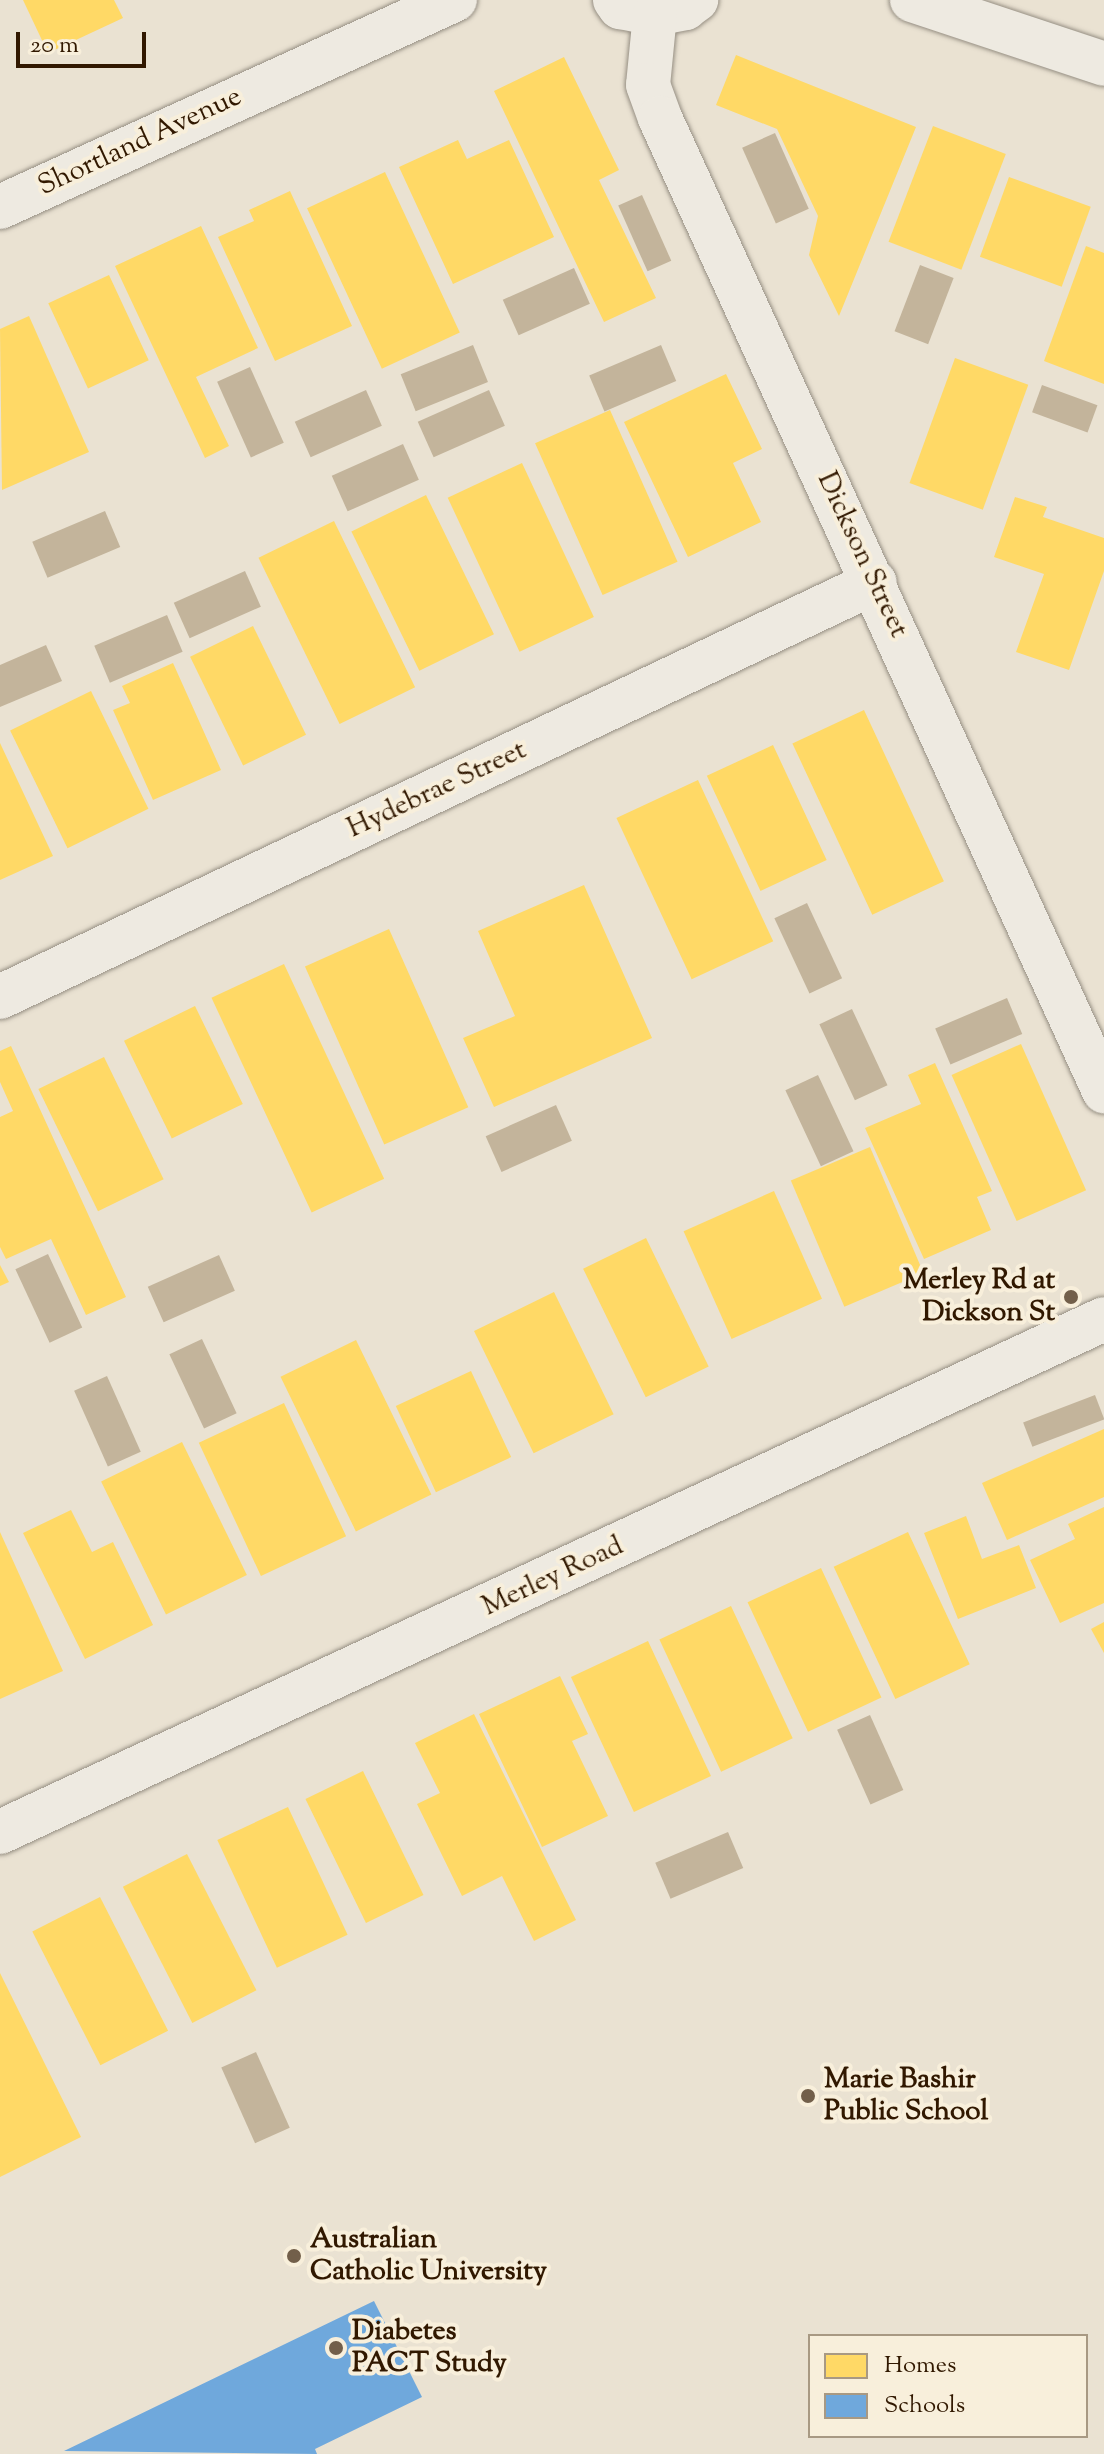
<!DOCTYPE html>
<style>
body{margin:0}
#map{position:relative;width:1104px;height:2454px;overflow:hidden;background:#eae2d2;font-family:"Sorts Mill Goudy",serif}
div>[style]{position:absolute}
.water>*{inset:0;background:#c3b49b;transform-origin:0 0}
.homes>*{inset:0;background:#ffd966;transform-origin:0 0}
.schools>*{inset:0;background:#6fa8dc}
.roads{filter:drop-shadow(0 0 2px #968f83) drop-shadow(0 0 2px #968f83)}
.minor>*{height:44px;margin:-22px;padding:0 22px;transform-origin:22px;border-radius:22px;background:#eeeae1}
.dots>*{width:22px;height:22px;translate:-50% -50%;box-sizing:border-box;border:4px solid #f8efdb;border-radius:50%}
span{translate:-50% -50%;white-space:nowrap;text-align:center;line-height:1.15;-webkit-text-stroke:8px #f8efdb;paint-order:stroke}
.street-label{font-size:28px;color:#311800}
.poi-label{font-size:28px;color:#311800;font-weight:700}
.right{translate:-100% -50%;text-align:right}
.left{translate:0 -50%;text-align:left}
.legend{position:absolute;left:808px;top:2334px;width:280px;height:104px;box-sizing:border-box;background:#f8efdb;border:2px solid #a89983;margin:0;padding:10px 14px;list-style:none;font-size:24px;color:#311800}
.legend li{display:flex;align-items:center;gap:16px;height:40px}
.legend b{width:40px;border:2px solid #a89983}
.scale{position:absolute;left:16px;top:32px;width:130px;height:36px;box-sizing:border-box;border:4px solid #311800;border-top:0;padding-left:10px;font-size:24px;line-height:28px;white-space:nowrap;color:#311800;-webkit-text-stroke:6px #f8efdb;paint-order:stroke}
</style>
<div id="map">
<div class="water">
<i style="left:775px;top:133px;width:83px;height:36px;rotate:66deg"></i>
<i style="left:642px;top:195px;width:72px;height:26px;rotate:66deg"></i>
<i style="left:920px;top:265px;width:36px;height:71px;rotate:21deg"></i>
<i style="left:574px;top:268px;width:39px;height:78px;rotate:66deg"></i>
<i style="left:473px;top:345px;width:40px;height:78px;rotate:68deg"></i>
<i style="left:661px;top:345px;width:39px;height:78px;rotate:67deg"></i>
<i style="left:250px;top:367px;width:83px;height:36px;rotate:66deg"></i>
<i style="left:1042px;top:385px;width:59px;height:29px;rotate:20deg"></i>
<i style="left:366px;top:390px;width:39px;height:78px;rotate:66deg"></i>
<i style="left:489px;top:390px;width:39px;height:78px;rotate:66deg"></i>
<i style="left:403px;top:444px;width:39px;height:78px;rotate:66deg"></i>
<i style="left:105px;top:511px;width:39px;height:79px;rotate:67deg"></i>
<i style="left:245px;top:571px;width:39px;height:78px;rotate:66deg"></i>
<i style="left:167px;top:615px;width:40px;height:79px;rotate:67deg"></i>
<i style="clip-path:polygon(46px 645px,62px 681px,0 707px,0 665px)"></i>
<i style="left:807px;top:903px;width:83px;height:36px;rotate:65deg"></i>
<i style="left:1007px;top:998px;width:39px;height:78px;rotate:67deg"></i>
<i style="left:852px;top:1009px;width:84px;height:36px;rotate:65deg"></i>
<i style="left:818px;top:1075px;width:84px;height:36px;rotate:65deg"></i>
<i style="left:556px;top:1105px;width:39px;height:77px;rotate:66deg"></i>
<i style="left:48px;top:1254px;width:81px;height:36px;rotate:65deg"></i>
<i style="left:219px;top:1255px;width:39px;height:78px;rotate:66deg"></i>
<i style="left:202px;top:1339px;width:82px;height:36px;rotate:65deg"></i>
<i style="left:107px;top:1376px;width:83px;height:36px;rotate:66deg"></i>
<i style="left:1095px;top:1395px;width:26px;height:77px;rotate:69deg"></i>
<i style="left:870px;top:1715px;width:82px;height:36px;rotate:66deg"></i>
<i style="left:728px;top:1832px;width:39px;height:79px;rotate:67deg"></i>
<i style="left:256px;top:2052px;width:83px;height:38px;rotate:66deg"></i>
</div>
<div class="homes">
<i style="clip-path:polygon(23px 0,114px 0,123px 18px,48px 53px)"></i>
<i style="clip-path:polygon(736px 55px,916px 127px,839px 316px,809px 255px,818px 216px,777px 129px,716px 105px)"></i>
<i style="clip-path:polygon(564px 57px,619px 170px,599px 180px,656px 298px,604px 322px,494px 91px)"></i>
<i style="left:933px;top:126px;width:78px;height:124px;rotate:21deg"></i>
<i style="clip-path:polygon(458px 140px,467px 159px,509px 140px,554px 237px,453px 284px,399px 167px)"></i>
<i style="left:385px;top:172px;width:177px;height:86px;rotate:65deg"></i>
<i style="left:1009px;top:177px;width:87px;height:85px;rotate:20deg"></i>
<i style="clip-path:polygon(290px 191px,352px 326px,275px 361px,218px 237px,254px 221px,249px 210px)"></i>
<i style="clip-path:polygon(201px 226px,258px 348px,196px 377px,229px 446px,205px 458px,115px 266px)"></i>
<i style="clip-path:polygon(1086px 246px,1104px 253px,1104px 384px,1044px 361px)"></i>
<i style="left:109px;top:275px;width:94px;height:67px;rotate:65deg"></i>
<i style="clip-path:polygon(29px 316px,89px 452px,2px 490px,0 329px)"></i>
<i style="left:955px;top:358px;width:78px;height:133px;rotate:20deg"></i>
<i style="clip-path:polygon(726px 374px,762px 449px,733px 463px,761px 522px,688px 557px,624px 422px)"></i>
<i style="left:610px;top:410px;width:166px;height:82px;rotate:66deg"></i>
<i style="left:522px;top:463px;width:170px;height:82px;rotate:65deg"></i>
<i style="left:426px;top:495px;width:155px;height:83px;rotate:64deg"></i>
<i style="clip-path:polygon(1015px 497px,1047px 507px,1043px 517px,1104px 538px,1104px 571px,1069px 670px,1016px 652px,1044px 574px,994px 557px)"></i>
<i style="left:334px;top:521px;width:185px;height:84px;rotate:64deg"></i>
<i style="left:253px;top:626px;width:121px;height:70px;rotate:64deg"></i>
<i style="clip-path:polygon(173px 663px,221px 770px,153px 800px,113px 710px,130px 703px,122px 686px)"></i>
<i style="left:91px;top:691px;width:131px;height:90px;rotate:64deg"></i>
<i style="left:864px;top:710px;width:189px;height:79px;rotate:65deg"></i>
<i style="clip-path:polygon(0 743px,53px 856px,0 880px)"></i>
<i style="left:773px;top:745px;width:127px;height:73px;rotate:65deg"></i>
<i style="left:698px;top:780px;width:178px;height:90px;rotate:65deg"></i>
<i style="clip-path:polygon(584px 885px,652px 1038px,494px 1107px,463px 1038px,515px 1016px,478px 931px)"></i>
<i style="left:389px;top:929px;width:195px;height:92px;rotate:66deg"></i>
<i style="left:284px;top:964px;width:237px;height:80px;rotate:65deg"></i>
<i style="left:195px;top:1006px;width:109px;height:79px;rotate:64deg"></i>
<i style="left:1021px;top:1044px;width:160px;height:76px;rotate:66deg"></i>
<i style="clip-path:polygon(11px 1046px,126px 1297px,86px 1315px,51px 1239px,6px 1259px,0 1247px,0 1117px,13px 1111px,0 1082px,0 1051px)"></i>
<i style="left:104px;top:1057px;width:136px;height:73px;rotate:64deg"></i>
<i style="clip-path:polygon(935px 1063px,992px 1191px,977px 1197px,991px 1230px,924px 1259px,865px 1128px,921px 1104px,908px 1075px)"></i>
<i style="left:870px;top:1147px;width:137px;height:86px;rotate:67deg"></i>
<i style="left:774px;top:1191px;width:118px;height:99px;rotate:66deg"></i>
<i style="left:646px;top:1238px;width:143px;height:70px;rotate:64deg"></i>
<i style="clip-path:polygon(0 1265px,9px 1282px,0 1286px)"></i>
<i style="left:554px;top:1292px;width:136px;height:89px;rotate:64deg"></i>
<i style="left:356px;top:1340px;width:172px;height:84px;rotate:64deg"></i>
<i style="left:471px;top:1371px;width:95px;height:83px;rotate:65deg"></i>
<i style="left:284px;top:1403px;width:147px;height:94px;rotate:65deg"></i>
<i style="clip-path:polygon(1104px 1429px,1104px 1497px,1007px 1540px,982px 1483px)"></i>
<i style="left:182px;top:1442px;width:148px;height:90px;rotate:64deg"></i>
<i style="clip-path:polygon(1104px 1507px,1104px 1603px,1060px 1623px,1030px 1560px,1075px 1539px,1068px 1524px)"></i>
<i style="clip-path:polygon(71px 1510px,92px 1552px,113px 1542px,153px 1625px,85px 1659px,23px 1533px)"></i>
<i style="clip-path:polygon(966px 1516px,982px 1559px,1019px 1545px,1036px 1588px,958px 1619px,924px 1533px)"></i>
<i style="clip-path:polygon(0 1532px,63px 1671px,0 1699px)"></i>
<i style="left:908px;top:1532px;width:146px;height:82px;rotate:65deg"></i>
<i style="left:821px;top:1568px;width:143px;height:81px;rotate:65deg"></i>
<i style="left:731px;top:1606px;width:146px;height:79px;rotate:65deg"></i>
<i style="clip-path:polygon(1104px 1622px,1104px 1653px,1091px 1629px)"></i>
<i style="left:648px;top:1641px;width:149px;height:85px;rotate:65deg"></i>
<i style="clip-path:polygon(560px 1676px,588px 1734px,572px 1741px,608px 1816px,542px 1847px,479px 1714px)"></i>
<i style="clip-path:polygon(474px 1714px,576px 1920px,534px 1941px,502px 1876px,462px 1896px,417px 1804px,440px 1793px,415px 1743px)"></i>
<i style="left:363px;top:1771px;width:138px;height:64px;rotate:64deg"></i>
<i style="left:288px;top:1807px;width:141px;height:78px;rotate:65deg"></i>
<i style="left:187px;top:1854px;width:153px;height:72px;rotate:63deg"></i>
<i style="left:100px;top:1897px;width:150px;height:76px;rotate:63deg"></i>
<i style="clip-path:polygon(0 1973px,81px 2137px,0 2177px)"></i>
</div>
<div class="schools">
<i style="clip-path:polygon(374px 2301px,422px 2397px,315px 2449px,317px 2454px,64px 2451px)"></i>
</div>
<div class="roads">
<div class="minor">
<i style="left:615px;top:0;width:9px;rotate:54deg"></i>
<i style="left:620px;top:7px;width:36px;rotate:11deg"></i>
<i style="left:655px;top:14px;width:31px;rotate:-11deg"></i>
<i style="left:685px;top:8px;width:14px;rotate:-36deg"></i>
<i style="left:912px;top:0;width:202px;rotate:18.4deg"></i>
<i style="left:655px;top:14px;width:71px;rotate:95.6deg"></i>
<i style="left:648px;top:85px;width:35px;rotate:70deg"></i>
<i style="left:660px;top:118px;width:1070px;rotate:65.47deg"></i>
<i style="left:0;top:207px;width:500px;rotate:-24.5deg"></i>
<i style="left:0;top:997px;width:968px;rotate:-25.37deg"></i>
<i style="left:0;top:1832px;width:1217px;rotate:-24.92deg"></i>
</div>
</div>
<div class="dots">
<i style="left:1071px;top:1297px;background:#725f4a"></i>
<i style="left:808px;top:2096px;background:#725f4a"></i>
<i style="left:294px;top:2256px;background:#725f4a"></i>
<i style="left:336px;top:2348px;background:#725f4a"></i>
</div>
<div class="street-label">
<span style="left:140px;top:142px;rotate:-25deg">Shortland Avenue</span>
<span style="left:862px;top:555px;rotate:65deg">Dickson Street</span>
<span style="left:437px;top:790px;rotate:-25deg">Hydebrae Street</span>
<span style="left:553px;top:1577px;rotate:-25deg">Merley Road</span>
</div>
<div class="poi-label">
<span class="right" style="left:1055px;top:1297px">Merley Rd at<br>Dickson St</span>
<span class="left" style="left:824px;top:2096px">Marie Bashir<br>Public School</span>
<span class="left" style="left:310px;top:2256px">Australian<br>Catholic University</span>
<span class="left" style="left:352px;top:2348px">Diabetes<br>PACT Study</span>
</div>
<ul class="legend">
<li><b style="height:22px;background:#ffd966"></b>Homes</li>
<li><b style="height:22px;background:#6fa8dc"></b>Schools</li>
</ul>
<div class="scale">20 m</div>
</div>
